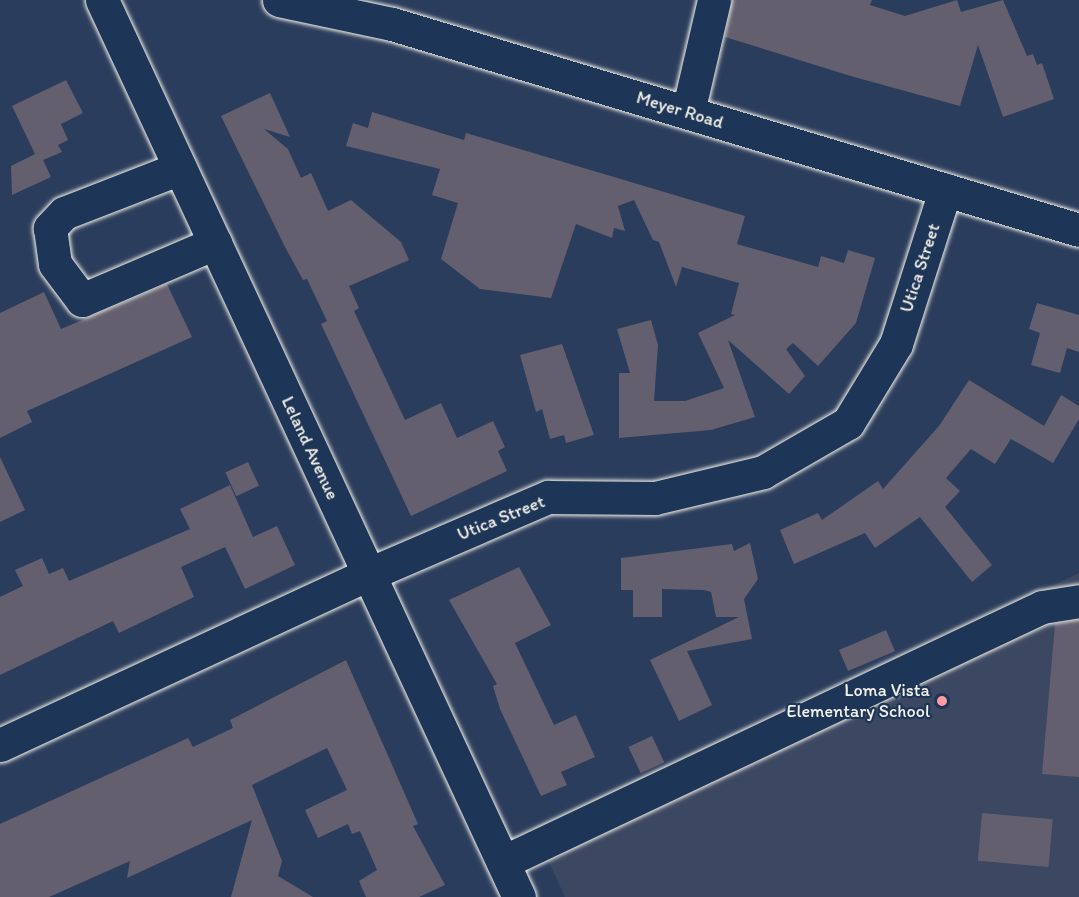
<!DOCTYPE html>
<style>
body{margin:0}
#map{position:relative;width:1079px;height:897px;overflow:hidden;background:#2b3d5c;font-family:Itim,sans-serif}
div>[style]{position:absolute}
.built>*{inset:0;background:#3c4761}
.building>*{inset:0;background:#635f6e;transform-origin:0 0}
.roads{filter:drop-shadow(0 0 2px #f4f1e8) drop-shadow(0 0 2px #f4f1e8)}
.minor>*{height:33px;margin:-16.5px;padding:0 16.5px;transform-origin:16.5px;border-radius:16.5px;background:#1d3557}
.major>*{height:33px;margin:-16.5px;padding:0 16.5px;transform-origin:16.5px;border-radius:16.5px;background:#1d3557}
.dots>*{width:16px;height:16px;translate:-50% -50%;box-sizing:border-box;border:3px solid #1d3557;border-radius:50%}
span{translate:-50% -50%;white-space:nowrap;text-align:center;line-height:1.15;-webkit-text-stroke:4.5px #1d3557;paint-order:stroke}
.street-label{font-size:18px;color:#f4f1e8}
.poi-label{font-size:18px;color:#f4f1e8}
.right{translate:-100% -50%;text-align:right}
</style>
<div id="map">
<div class="built">
<i style="clip-path:polygon(1079px 573px,1079px 897px,565px 897px,533px 828px)"></i>
</div>
<div class="building">
<i style="clip-path:polygon(732px 0,872px 0,870px 5px,905px 16px,957px 0,961px 12px,1003px 0,1027px 56px,1033px 54px,1037px 65px,1042px 63px,1054px 99px,1003px 117px,978px 45px,960px 106px,854px 77px,725px 37px)"></i>
<i style="clip-path:polygon(66px 80px,83px 113px,61px 124px,68px 140px,58px 145px,62px 152px,43px 160px,51px 177px,12px 195px,11px 166px,35px 154px,12px 106px)"></i>
<i style="clip-path:polygon(270px 93px,290px 137px,264px 129px,288px 149px,301px 178px,311px 173px,328px 211px,351px 200px,401px 242px,409px 260px,349px 286px,359px 308px,354px 311px,405px 420px,441px 403px,457px 438px,493px 421px,505px 447px,498px 451px,507px 471px,411px 516px,321px 324px,327px 321px,307px 279px,303px 280px,285px 247px,221px 116px)"></i>
<i style="clip-path:polygon(372px 112px,464px 140px,466px 133px,745px 216px,737px 244px,818px 267px,821px 256px,844px 263px,848px 250px,875px 258px,856px 323px,818px 366px,793px 343px,786px 349px,805px 376px,789px 394px,728px 340px,755px 417px,711px 430px,619px 438px,619px 373px,630px 373px,617px 329px,651px 320px,658px 345px,654px 401px,685px 401px,724px 388px,698px 333px,735px 315px,731px 314px,739px 283px,682px 267px,676px 287px,659px 242px,653px 240px,634px 200px,618px 206px,625px 231px,614px 228px,612px 238px,576px 224px,551px 298px,480px 289px,441px 259px,458px 203px,432px 195px,440px 169px,346px 146px,353px 123px,368px 128px)"></i>
<i style="clip-path:polygon(167px 284px,192px 337px,27px 411px,32px 422px,0 438px,0 313px,44px 292px,61px 329px)"></i>
<i style="clip-path:polygon(1037px 303px,1079px 315px,1079px 352px,1067px 348px,1060px 373px,1031px 365px,1040px 333px,1029px 329px)"></i>
<i style="clip-path:polygon(562px 344px,594px 435px,566px 443px,564px 435px,550px 439px,542px 409px,536px 412px,520px 355px)"></i>
<i style="clip-path:polygon(969px 380px,1044px 426px,1061px 395px,1079px 406px,1079px 419px,1053px 463px,1011px 439px,995px 464px,971px 449px,946px 478px,960px 491px,945px 507px,992px 565px,972px 582px,920px 517px,875px 548px,865px 533px,794px 564px,780px 530px,818px 513px,822px 520px,878px 481px,883px 489px,939px 426px)"></i>
<i style="clip-path:polygon(0 457px,25px 510px,0 522px)"></i>
<i style="left:248px;top:462px;width:26px;height:25px;rotate:65deg"></i>
<i style="clip-path:polygon(230px 485px,253px 537px,277px 526px,295px 565px,245px 589px,225px 547px,181px 567px,194px 597px,119px 633px,113px 621px,0 675px,0 597px,23px 586px,15px 570px,42px 558px,49px 574px,63px 568px,69px 581px,190px 529px,180px 509px)"></i>
<i style="clip-path:polygon(750px 543px,758px 579px,744px 599px,752px 639px,687px 651px,712px 705px,679px 721px,650px 660px,739px 617px,716px 617px,711px 592px,704px 590px,662px 589px,662px 617px,633px 617px,633px 590px,621px 590px,621px 558px,732px 544px,734px 551px)"></i>
<i style="clip-path:polygon(519px 567px,551px 625px,515px 643px,554px 725px,576px 715px,595px 757px,561px 772px,567px 785px,541px 796px,500px 709px,493px 686px,497px 684px,449px 600px)"></i>
<i style="clip-path:polygon(1079px 620px,1079px 777px,1042px 774px,1055px 624px)"></i>
<i style="left:886px;top:630px;width:23px;height:51px;rotate:67deg"></i>
<i style="clip-path:polygon(346px 660px,418px 824px,413px 826px,445px 885px,419px 897px,366px 897px,359px 881px,377px 870px,360px 831px,352px 834px,348px 824px,318px 838px,305px 810px,347px 790px,327px 748px,252px 785px,282px 861px,278px 876px,313px 897px,231px 897px,252px 820px,127px 878px,130px 861px,49px 897px,0 897px,0 824px,188px 738px,193px 747px,233px 728px,230px 720px)"></i>
<i style="left:652px;top:736px;width:29px;height:26px;rotate:65deg"></i>
<i style="left:982px;top:813px;width:71px;height:48px;rotate:5deg"></i>
</div>
<div class="roads">
<div class="minor">
<i style="left:102px;top:0;width:989px;rotate:65.07deg"></i>
<i style="left:688px;top:112px;width:115px;rotate:-76.9deg"></i>
<i style="left:180px;top:168px;width:124px;rotate:158.8deg"></i>
<i style="left:64px;top:213px;width:21px;rotate:133deg"></i>
<i style="left:50px;top:228px;width:36px;rotate:82deg"></i>
<i style="left:55px;top:264px;width:45px;rotate:53.1deg"></i>
<i style="left:82px;top:300px;width:145px;rotate:-23.2deg"></i>
<i style="left:0;top:745px;width:407px;rotate:-24.9deg"></i>
<i style="left:369px;top:574px;width:195px;rotate:-23.3deg"></i>
<i style="left:548px;top:497px;width:107px;rotate:0.5deg"></i>
<i style="left:655px;top:498px;width:111px;rotate:-13.5deg"></i>
<i style="left:763px;top:472px;width:98px;rotate:-30deg"></i>
<i style="left:848px;top:423px;width:92px;rotate:-58.7deg"></i>
<i style="left:896px;top:344px;width:162px;rotate:-72.3deg"></i>
<i style="left:503px;top:862px;width:596px;rotate:-25.32deg"></i>
<i style="left:1042px;top:607px;width:37px;rotate:-9deg"></i>
</div>
<div class="major">
<i style="left:279px;top:0;width:116px;rotate:12deg"></i>
<i style="left:392px;top:24px;width:717px;rotate:16.69deg"></i>
</div>
</div>
<div class="dots">
<i style="left:942px;top:701px;background:#ff9aa2"></i>
</div>
<div class="street-label">
<span style="left:680px;top:110px;rotate:17deg">Meyer Road</span>
<span style="left:920px;top:268px;rotate:-72deg">Utica Street</span>
<span style="left:310px;top:448px;rotate:65deg">Leland Avenue</span>
<span style="left:501px;top:518px;rotate:-22deg">Utica Street</span>
</div>
<div class="poi-label">
<span class="right" style="left:930px;top:701px">Loma Vista<br>Elementary School</span>
</div>
</div>
